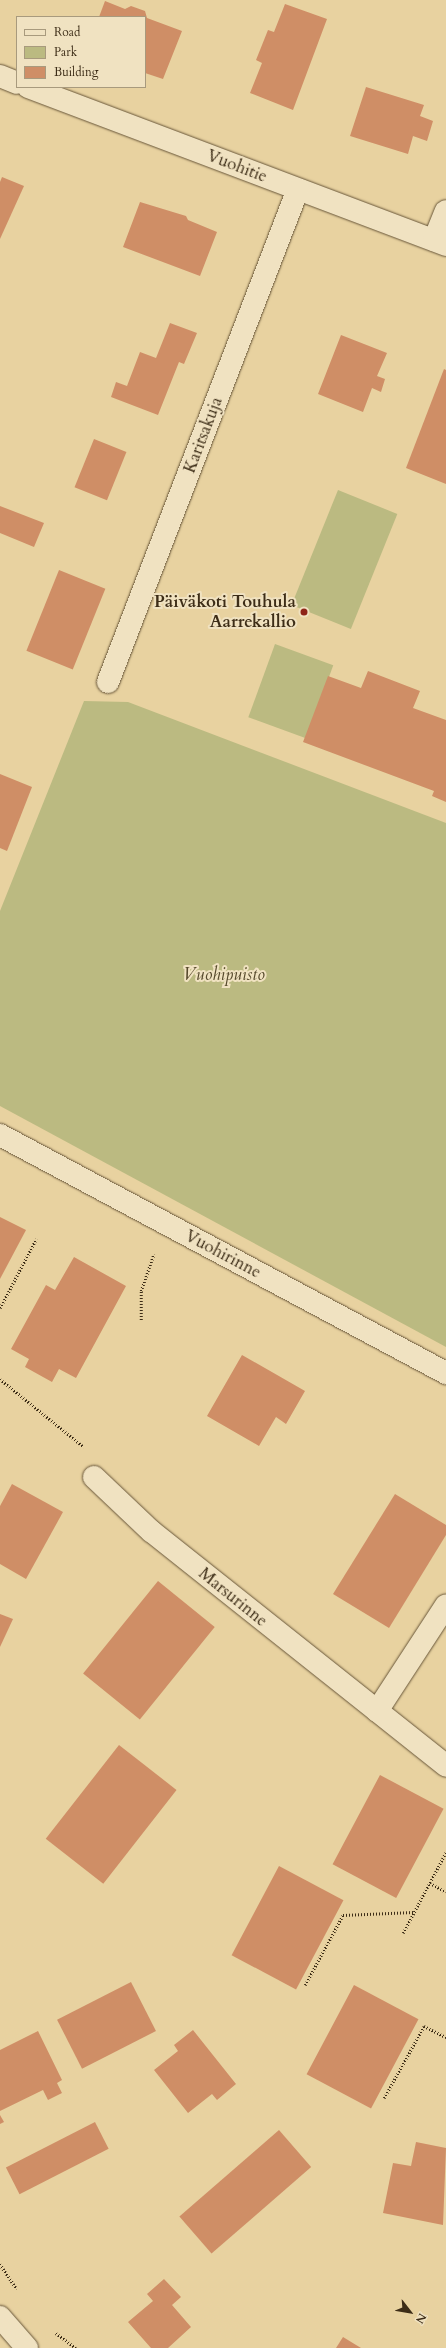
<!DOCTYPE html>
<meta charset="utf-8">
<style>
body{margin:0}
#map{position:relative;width:446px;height:2348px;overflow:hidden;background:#e8d2a0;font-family:Cardo,serif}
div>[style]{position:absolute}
.green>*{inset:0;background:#bbba81;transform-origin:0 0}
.building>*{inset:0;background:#cf8e66;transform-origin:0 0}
.path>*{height:2.5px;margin-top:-1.25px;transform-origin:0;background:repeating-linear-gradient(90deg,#3d2d17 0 1px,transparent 0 3px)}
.roads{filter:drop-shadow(0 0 1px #685639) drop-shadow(0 0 1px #685639)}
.street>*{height:22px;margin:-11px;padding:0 11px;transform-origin:11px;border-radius:11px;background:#f0e2c1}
.secondary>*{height:22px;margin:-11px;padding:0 11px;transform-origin:11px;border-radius:11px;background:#f0e2c1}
.dots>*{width:11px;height:11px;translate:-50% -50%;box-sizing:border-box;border:2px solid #f0e2c1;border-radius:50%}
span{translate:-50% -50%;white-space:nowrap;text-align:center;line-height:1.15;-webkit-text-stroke:4px #f0e2c1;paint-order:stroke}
.street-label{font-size:17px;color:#3d2d17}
.poi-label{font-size:17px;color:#3d2d17;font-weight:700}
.right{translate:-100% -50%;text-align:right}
.park-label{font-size:17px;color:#56492c;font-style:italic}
.legend{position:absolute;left:16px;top:16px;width:130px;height:72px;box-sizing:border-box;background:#f0e2c1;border:1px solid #a89a7d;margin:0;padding:5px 7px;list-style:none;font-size:12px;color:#3d2d17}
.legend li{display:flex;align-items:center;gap:8px;height:20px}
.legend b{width:20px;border:1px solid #a89a7d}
.north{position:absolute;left:390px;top:2292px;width:40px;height:40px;-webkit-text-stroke:3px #f0e2c1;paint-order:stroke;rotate:121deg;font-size:11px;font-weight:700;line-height:16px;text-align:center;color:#3d2d17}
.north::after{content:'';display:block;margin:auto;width:14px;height:18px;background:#3d2d17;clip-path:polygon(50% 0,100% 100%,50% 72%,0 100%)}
</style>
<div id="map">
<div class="green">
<i style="left:338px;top:490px;width:64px;height:124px;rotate:22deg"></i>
<i style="left:275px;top:644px;width:62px;height:78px;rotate:20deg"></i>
<i style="clip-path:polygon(84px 701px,128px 702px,446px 823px,446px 1347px,0 1106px,0 911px)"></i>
</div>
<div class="building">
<i style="clip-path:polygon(105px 1px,125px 9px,131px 6px,145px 11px,147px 18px,182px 31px,163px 79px,145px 73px,145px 17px,99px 17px)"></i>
<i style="clip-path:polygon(285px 4px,327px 19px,293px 110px,250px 93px,262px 63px,256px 60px,268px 30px,274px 32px)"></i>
<i style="clip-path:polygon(366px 87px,424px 105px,420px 116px,433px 121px,427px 141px,413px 136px,408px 154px,350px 136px)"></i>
<i style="clip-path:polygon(2px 177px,24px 186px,0 239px,0 182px)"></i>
<i style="clip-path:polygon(140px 202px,186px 216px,188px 220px,217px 232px,200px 276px,123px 247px)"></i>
<i style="clip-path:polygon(170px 323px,197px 333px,184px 364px,179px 362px,158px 415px,111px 397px,116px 382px,127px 386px,140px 352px,156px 358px)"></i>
<i style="clip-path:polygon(341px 335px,387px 353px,377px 376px,385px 379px,381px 392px,372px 388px,363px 412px,318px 394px)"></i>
<i style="clip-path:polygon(444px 369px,446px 370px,446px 484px,406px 468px)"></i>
<i style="left:94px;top:439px;width:35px;height:52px;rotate:22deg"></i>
<i style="clip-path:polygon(0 506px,44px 523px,34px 547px,0 533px)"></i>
<i style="left:59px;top:570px;width:50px;height:87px;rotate:22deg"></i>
<i style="clip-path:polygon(368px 671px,420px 691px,413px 708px,446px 720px,446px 802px,432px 796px,434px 791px,303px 742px,328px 676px,361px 688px)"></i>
<i style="clip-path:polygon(0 774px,32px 787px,7px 851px,0 848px)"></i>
<i style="clip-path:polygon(0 1217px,26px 1230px,0 1279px)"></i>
<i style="clip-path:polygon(74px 1257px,126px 1286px,76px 1378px,59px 1369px,52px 1382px,25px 1367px,29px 1359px,11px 1349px,46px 1285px,55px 1290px)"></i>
<i style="clip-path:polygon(242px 1355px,305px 1391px,286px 1424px,276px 1417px,259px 1446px,207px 1416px)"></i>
<i style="clip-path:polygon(12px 1484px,63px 1512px,26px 1579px,0 1564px,0 1506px)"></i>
<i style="clip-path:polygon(395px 1494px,446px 1525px,446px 1535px,389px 1628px,333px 1594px)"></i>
<i style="left:158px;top:1581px;width:73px;height:119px;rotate:39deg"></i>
<i style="clip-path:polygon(0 1614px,13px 1619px,0 1647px)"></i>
<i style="left:119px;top:1745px;width:73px;height:119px;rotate:38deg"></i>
<i style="left:380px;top:1775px;width:72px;height:101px;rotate:28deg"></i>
<i style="left:279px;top:1866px;width:73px;height:101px;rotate:28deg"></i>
<i style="left:131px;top:1982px;width:55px;height:83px;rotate:63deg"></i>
<i style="left:354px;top:1985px;width:73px;height:101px;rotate:28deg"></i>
<i style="clip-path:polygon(193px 2030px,236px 2084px,217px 2100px,212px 2094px,188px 2113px,154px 2070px,178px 2051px,174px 2045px)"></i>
<i style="clip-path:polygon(38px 2031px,62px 2080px,57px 2083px,62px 2093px,48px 2100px,43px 2090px,0 2111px,0 2050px)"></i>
<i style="clip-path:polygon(0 2115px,4px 2122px,0 2124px)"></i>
<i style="left:95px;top:2122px;width:30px;height:100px;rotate:63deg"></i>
<i style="left:279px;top:2130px;width:49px;height:132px;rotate:49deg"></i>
<i style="clip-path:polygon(416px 2142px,446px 2148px,443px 2225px,383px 2213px,393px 2163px,411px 2166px)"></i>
<i style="clip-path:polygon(164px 2279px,181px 2297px,172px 2305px,191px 2327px,168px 2348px,151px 2348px,128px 2322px,153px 2301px,147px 2294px)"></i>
<i style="clip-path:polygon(343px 2337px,361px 2348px,336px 2348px)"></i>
</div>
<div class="path">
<i style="left:0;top:1308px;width:78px;rotate:-62.4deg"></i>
<i style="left:141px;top:1320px;width:29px;rotate:-90deg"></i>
<i style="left:141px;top:1291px;width:39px;rotate:-71deg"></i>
<i style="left:0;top:1379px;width:108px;rotate:39deg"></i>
<i style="left:430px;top:1883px;width:18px;rotate:29deg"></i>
<i style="left:403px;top:1933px;width:92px;rotate:-62deg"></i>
<i style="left:305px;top:1985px;width:80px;rotate:-61.5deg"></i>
<i style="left:343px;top:1915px;width:71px;rotate:-2.4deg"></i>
<i style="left:384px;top:2098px;width:82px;rotate:-60.9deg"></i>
<i style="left:424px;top:2026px;width:25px;rotate:27deg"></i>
<i style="left:0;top:2264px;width:30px;rotate:56deg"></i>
<i style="left:56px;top:2333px;width:25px;rotate:37deg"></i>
</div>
<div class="roads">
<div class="street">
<i style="left:0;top:76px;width:18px;rotate:22deg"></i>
<i style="left:28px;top:87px;width:447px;rotate:20.7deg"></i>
<i style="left:434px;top:240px;width:31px;rotate:-68deg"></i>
<i style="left:108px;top:682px;width:528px;rotate:-68.92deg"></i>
<i style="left:0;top:1135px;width:506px;rotate:28.09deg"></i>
<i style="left:94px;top:1477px;width:79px;rotate:43.5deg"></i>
<i style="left:151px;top:1531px;width:377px;rotate:38.5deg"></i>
<i style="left:377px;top:1711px;width:126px;rotate:-56.9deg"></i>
</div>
<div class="secondary">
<i style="left:0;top:2317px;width:41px;rotate:48.9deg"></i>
</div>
</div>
<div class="dots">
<i style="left:304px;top:612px;background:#8f2418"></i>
</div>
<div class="street-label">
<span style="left:237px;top:166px;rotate:21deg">Vuohitie</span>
<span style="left:203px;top:435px;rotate:-69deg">Karitsakuja</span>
<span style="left:223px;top:1254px;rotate:28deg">Vuohirinne</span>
<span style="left:233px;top:1597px;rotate:39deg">Marsurinne</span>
</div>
<div class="poi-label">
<span class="right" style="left:296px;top:612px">Päiväkoti Touhula<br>Aarrekallio</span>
</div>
<div class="park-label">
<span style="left:224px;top:975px">Vuohipuisto</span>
</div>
<ul class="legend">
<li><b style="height:5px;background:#f0e2c1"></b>Road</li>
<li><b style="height:11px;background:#bbba81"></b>Park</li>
<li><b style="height:11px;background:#cf8e66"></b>Building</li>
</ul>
<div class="north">N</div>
</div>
